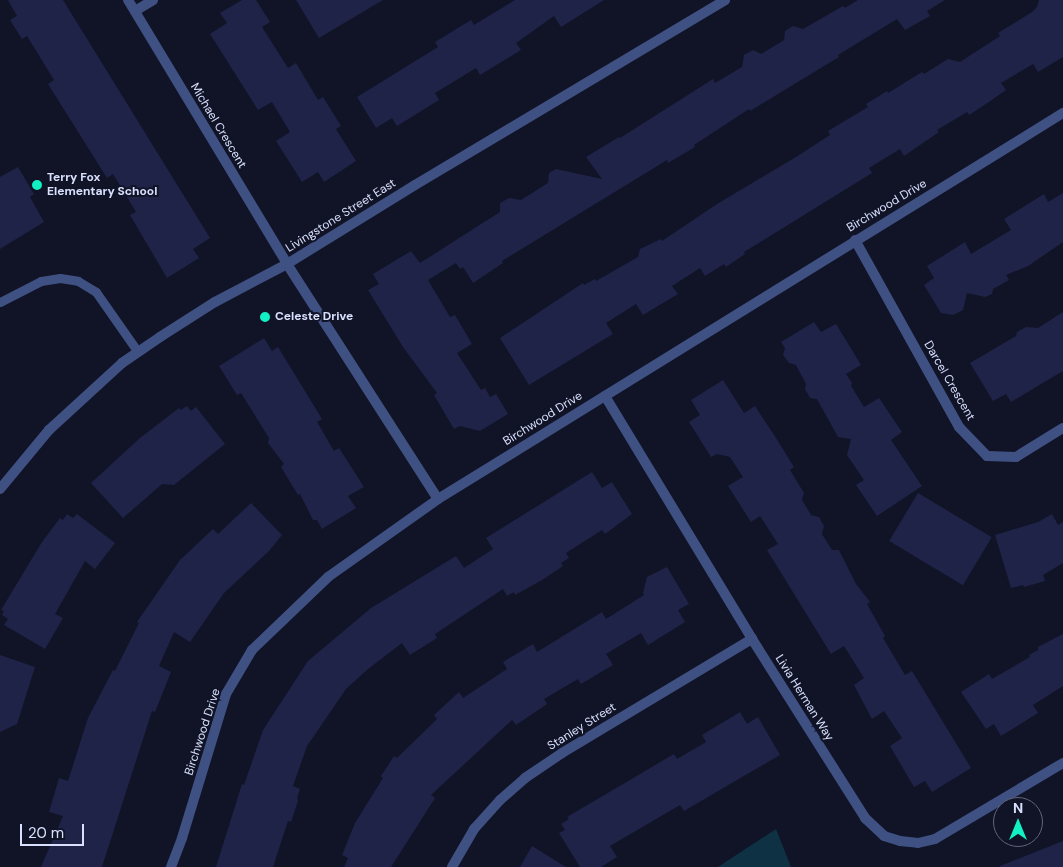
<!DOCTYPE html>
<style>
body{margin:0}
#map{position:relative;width:1063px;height:867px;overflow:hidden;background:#111427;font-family:"DM Sans",sans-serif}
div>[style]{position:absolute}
.water>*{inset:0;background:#0e3244}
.building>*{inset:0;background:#1e2347;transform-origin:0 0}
.service>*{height:9px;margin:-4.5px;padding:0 4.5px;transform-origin:4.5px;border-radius:4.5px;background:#3f5183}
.minor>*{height:10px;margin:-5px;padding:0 5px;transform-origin:5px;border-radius:5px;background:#3f5183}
.tertiary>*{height:10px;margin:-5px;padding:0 5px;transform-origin:5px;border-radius:5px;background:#3f5183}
.dots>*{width:14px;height:14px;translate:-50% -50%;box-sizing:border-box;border:2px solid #111427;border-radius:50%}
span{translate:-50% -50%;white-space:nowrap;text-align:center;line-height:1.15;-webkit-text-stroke:4px #111427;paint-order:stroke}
.street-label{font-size:12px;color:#d9e0fd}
.poi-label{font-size:12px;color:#d9e0fd;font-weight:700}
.left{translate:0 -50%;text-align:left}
.north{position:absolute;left:993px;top:797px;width:50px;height:50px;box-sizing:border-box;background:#111427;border:1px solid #61667d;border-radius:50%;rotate:0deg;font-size:14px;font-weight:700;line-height:20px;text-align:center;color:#d9e0fd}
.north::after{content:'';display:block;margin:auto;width:18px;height:22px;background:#11f1c3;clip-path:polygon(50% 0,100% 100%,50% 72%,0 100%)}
.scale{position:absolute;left:20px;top:824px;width:64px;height:22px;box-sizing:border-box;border:2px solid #d9e0fd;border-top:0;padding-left:6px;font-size:15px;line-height:18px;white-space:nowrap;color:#d9e0fd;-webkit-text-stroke:4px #111427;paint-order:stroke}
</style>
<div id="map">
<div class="water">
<i style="clip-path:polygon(776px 829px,791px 867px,718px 867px)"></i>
</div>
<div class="building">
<i style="clip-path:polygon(8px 0,63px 0,210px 238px,193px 249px,199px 258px,167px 278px,130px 215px,136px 212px,113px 174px,107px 178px,48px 84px,54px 80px,27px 36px,22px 39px,10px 20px,17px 16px)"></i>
<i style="clip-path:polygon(242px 0,256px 0,270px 22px,262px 27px,288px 68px,296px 63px,318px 100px,323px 97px,341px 126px,336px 129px,356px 161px,324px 182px,318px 172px,302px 182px,276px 141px,290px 132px,272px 102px,258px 110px,210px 34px,227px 23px,220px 13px)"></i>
<i style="clip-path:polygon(296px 0,383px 0,319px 38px)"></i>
<i style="clip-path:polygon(515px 0,604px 0,561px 27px,554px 16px,516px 43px,521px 50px,480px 75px,476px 68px,435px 93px,439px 100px,397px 126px,392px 118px,376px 128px,357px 97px,438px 47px,435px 42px,471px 20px,474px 25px)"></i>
<i style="clip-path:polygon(858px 0,945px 0,927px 11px,930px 16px,905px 30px,897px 19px,838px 55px,839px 57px,750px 111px,749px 109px,694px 145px,695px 147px,668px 163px,667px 160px,502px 261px,503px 263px,473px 283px,463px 267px,460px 269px,456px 263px,428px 280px,450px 317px,455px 315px,472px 344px,457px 353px,481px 390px,485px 388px,490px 397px,496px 394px,508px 414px,480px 431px,460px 426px,454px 429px,434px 395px,437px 393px,403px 347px,368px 290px,379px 284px,373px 274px,411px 251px,420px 263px,500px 212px,500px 203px,509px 198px,521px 200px,548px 183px,549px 173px,556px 169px,602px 179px,586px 157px,619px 137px,620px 138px,713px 79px,715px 83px,742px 67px,744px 55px,753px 50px,761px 54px,784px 40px,785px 31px,793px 26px,803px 29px,843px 6px,845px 8px)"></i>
<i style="clip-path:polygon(1039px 0,1063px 0,1063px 57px,1038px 72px,1033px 64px,1001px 83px,1006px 90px,989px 102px,969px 115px,967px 112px,937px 130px,939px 132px,904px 156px,900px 149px,869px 168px,872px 173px,744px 252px,745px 254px,726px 267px,724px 264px,705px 276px,700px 268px,672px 286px,678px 294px,643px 315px,636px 304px,606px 323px,613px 334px,529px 385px,500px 338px,583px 283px,584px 285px,595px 279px,596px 281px,638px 257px,640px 249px,661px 239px,662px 241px,717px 204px,796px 157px,830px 135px,828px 131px,868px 107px,866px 104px,887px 91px,888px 93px,922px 72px,924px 74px,948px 59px,960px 62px,1000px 36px,998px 33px,1032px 12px,1037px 7px)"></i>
<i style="clip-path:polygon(18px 167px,34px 194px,30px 197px,44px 222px,0 249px,0 177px)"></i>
<i style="clip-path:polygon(1063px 193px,1063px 242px,1028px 266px,1006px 275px,1009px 280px,993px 289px,992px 294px,985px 297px,967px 293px,963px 310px,953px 315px,941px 313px,924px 285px,934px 278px,927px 266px,965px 242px,971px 254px,1011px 230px,1004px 219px,1044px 194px,1048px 202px)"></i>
<i style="clip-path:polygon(1063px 312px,1063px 371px,1011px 402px,1006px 394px,993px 401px,970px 363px,1016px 336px,1017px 332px,1026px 327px,1038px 328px)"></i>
<i style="clip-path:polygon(814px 322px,821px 332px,836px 324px,861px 365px,846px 374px,852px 383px,851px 386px,864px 407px,879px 398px,902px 432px,891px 440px,922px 486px,877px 516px,856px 485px,864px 480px,847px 455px,851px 439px,838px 437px,817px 399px,810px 398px,805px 389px,806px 384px,796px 365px,789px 363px,783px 355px,785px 348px,781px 342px)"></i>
<i style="clip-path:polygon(264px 338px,272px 351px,278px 347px,322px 419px,317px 422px,334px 451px,339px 448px,364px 487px,348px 496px,356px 508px,322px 529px,317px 520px,313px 520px,300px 494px,298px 495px,281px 467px,284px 464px,268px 443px,269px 438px,241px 393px,237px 395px,219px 366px)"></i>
<i style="clip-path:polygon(723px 380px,744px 413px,755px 406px,776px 438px,794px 467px,790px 470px,804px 493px,802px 500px,811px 515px,819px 517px,824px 526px,822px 534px,832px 550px,839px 550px,856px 584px,870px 602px,867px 604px,885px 636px,883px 638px,905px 675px,912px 671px,971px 768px,932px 792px,925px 781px,914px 787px,890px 746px,902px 738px,884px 711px,872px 719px,854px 685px,864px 678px,844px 646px,831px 654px,767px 550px,778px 544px,760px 516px,751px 522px,728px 486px,743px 477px,730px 457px,717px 454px,711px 457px,689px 422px,700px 415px,691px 400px)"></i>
<i style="clip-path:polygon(187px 406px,191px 411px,196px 407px,225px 444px,174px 485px,162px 484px,123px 518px,91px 483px,140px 438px,179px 408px,181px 410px)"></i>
<i style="clip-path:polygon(592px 472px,602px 488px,612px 482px,632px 514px,605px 534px,602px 530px,566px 553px,569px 558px,561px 563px,563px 566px,542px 580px,515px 595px,514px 592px,507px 596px,503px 589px,435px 634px,437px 638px,410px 655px,402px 643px,368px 669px,346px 689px,307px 746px,293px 786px,300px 789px,297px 798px,298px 801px,291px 822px,288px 821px,273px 867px,216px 867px,242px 784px,244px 785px,263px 730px,308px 661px,371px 608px,456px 556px,464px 568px,493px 549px,486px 538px)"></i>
<i style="left:918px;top:493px;width:86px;height:56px;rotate:31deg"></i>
<i style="clip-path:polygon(251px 503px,282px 535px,269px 551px,224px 593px,190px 642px,174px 632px,159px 666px,171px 672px,155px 712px,152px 711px,102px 867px,41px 867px,63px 816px,49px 812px,59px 778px,68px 781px,88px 718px,113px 670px,115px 671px,139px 623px,137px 622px,180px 560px,213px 529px,218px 534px)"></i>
<i style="clip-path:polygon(67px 514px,73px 518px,77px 514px,115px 543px,95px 569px,85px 561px,55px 614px,63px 618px,45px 649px,4px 625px,8px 619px,2px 615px,4px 611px,1px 610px,42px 542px,60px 518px,63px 520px)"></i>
<i style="clip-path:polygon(1052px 514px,1058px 525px,1063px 522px,1063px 563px,1043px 575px,1045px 581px,1024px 587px,1023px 585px,1011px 588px,995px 535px,1038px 522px)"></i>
<i style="clip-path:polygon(667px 567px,689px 604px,678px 610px,685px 622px,648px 645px,641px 633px,606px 654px,613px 665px,581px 684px,578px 679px,544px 699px,547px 704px,516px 725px,512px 720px,431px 795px,435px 798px,391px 867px,344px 867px,348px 858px,342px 855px,355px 823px,383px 778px,381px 776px,394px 756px,397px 758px,437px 719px,434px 715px,459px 692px,463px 698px,507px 669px,503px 662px,533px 644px,537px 652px,602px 612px,606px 619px,644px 595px,643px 593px,647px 577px)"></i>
<i style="clip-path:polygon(1063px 634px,1063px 686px,1033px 705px,1038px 713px,1001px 736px,994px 724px,986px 729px,961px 692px,989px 674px,992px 679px,1030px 657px,1029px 655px,1038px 650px,1038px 647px)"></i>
<i style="clip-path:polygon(0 655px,35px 667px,17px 724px,0 732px)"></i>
<i style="clip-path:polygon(740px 712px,747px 724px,758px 717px,780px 755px,684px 811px,680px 805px,610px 846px,617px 857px,601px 867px,580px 867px,559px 833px,565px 830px,561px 824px,569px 819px,567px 817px,674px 754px,677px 759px,706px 742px,702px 735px)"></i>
<i style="clip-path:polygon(1063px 841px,1063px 867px,1000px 867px,1000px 866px)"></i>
<i style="clip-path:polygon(532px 846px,566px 867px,520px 867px)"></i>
</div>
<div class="service">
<i style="left:0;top:302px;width:46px;rotate:-27.1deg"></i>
<i style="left:41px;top:281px;width:19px;rotate:-9deg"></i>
<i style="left:60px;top:278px;width:18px;rotate:9deg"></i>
<i style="left:78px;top:281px;width:21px;rotate:31deg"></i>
<i style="left:96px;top:292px;width:73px;rotate:55deg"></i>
</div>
<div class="minor">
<i style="left:128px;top:0;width:308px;rotate:58.9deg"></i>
<i style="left:287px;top:264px;width:279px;rotate:57.3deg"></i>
<i style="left:135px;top:11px;width:21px;rotate:-31deg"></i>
<i style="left:855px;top:240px;width:214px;rotate:60.9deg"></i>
<i style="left:959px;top:427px;width:40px;rotate:46deg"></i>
<i style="left:987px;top:456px;width:29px;rotate:2deg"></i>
<i style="left:1016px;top:457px;width:55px;rotate:-31.7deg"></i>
<i style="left:605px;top:396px;width:284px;rotate:58.8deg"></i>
<i style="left:752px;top:639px;width:212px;rotate:57.7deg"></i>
<i style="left:865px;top:818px;width:26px;rotate:43deg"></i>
<i style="left:884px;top:836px;width:17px;rotate:17deg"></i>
<i style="left:900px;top:841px;width:18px;rotate:6deg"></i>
<i style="left:918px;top:843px;width:17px;rotate:-13deg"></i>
<i style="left:935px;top:839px;width:149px;rotate:-30.7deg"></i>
<i style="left:171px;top:867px;width:31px;rotate:-69deg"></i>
<i style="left:182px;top:838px;width:151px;rotate:-73deg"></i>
<i style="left:226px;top:694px;width:51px;rotate:-59.4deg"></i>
<i style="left:252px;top:650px;width:105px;rotate:-43.8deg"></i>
<i style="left:328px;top:577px;width:135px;rotate:-35.3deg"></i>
<i style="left:438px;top:499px;width:735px;rotate:-31.7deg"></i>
<i style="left:452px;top:867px;width:44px;rotate:-59.9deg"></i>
<i style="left:474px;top:829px;width:39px;rotate:-48deg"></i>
<i style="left:500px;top:800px;width:33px;rotate:-41deg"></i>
<i style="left:525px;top:778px;width:45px;rotate:-34deg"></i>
<i style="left:562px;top:753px;width:222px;rotate:-31deg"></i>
</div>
<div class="tertiary">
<i style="left:0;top:489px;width:77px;rotate:-50.3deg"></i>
<i style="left:49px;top:430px;width:99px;rotate:-42.5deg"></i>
<i style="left:122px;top:363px;width:46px;rotate:-34.4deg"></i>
<i style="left:160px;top:337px;width:65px;rotate:-32.5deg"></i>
<i style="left:215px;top:302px;width:81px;rotate:-27.8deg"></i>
<i style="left:287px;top:264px;width:150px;rotate:-31.7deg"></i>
<i style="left:415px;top:185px;width:361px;rotate:-30.8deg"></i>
</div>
<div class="dots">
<i style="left:37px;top:185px;background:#11f1c3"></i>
<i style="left:265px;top:317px;background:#11f1c3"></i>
</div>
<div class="street-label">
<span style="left:218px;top:126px;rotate:59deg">Michael Crescent</span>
<span style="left:887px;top:206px;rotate:-31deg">Birchwood Drive</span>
<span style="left:341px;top:216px;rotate:-32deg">Livingstone Street East</span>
<span style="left:949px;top:381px;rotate:60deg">Darcel Crescent</span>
<span style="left:543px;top:419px;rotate:-32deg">Birchwood Drive</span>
<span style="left:804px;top:698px;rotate:58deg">Livia Herman Way</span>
<span style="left:582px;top:727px;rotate:-32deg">Stanley Street</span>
<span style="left:203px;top:732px;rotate:-72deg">Birchwood Drive</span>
</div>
<div class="poi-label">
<span class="left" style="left:47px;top:185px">Terry Fox<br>Elementary School</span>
<span class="left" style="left:275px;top:317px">Celeste Drive</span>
</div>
<div class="north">N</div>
<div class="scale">20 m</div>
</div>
